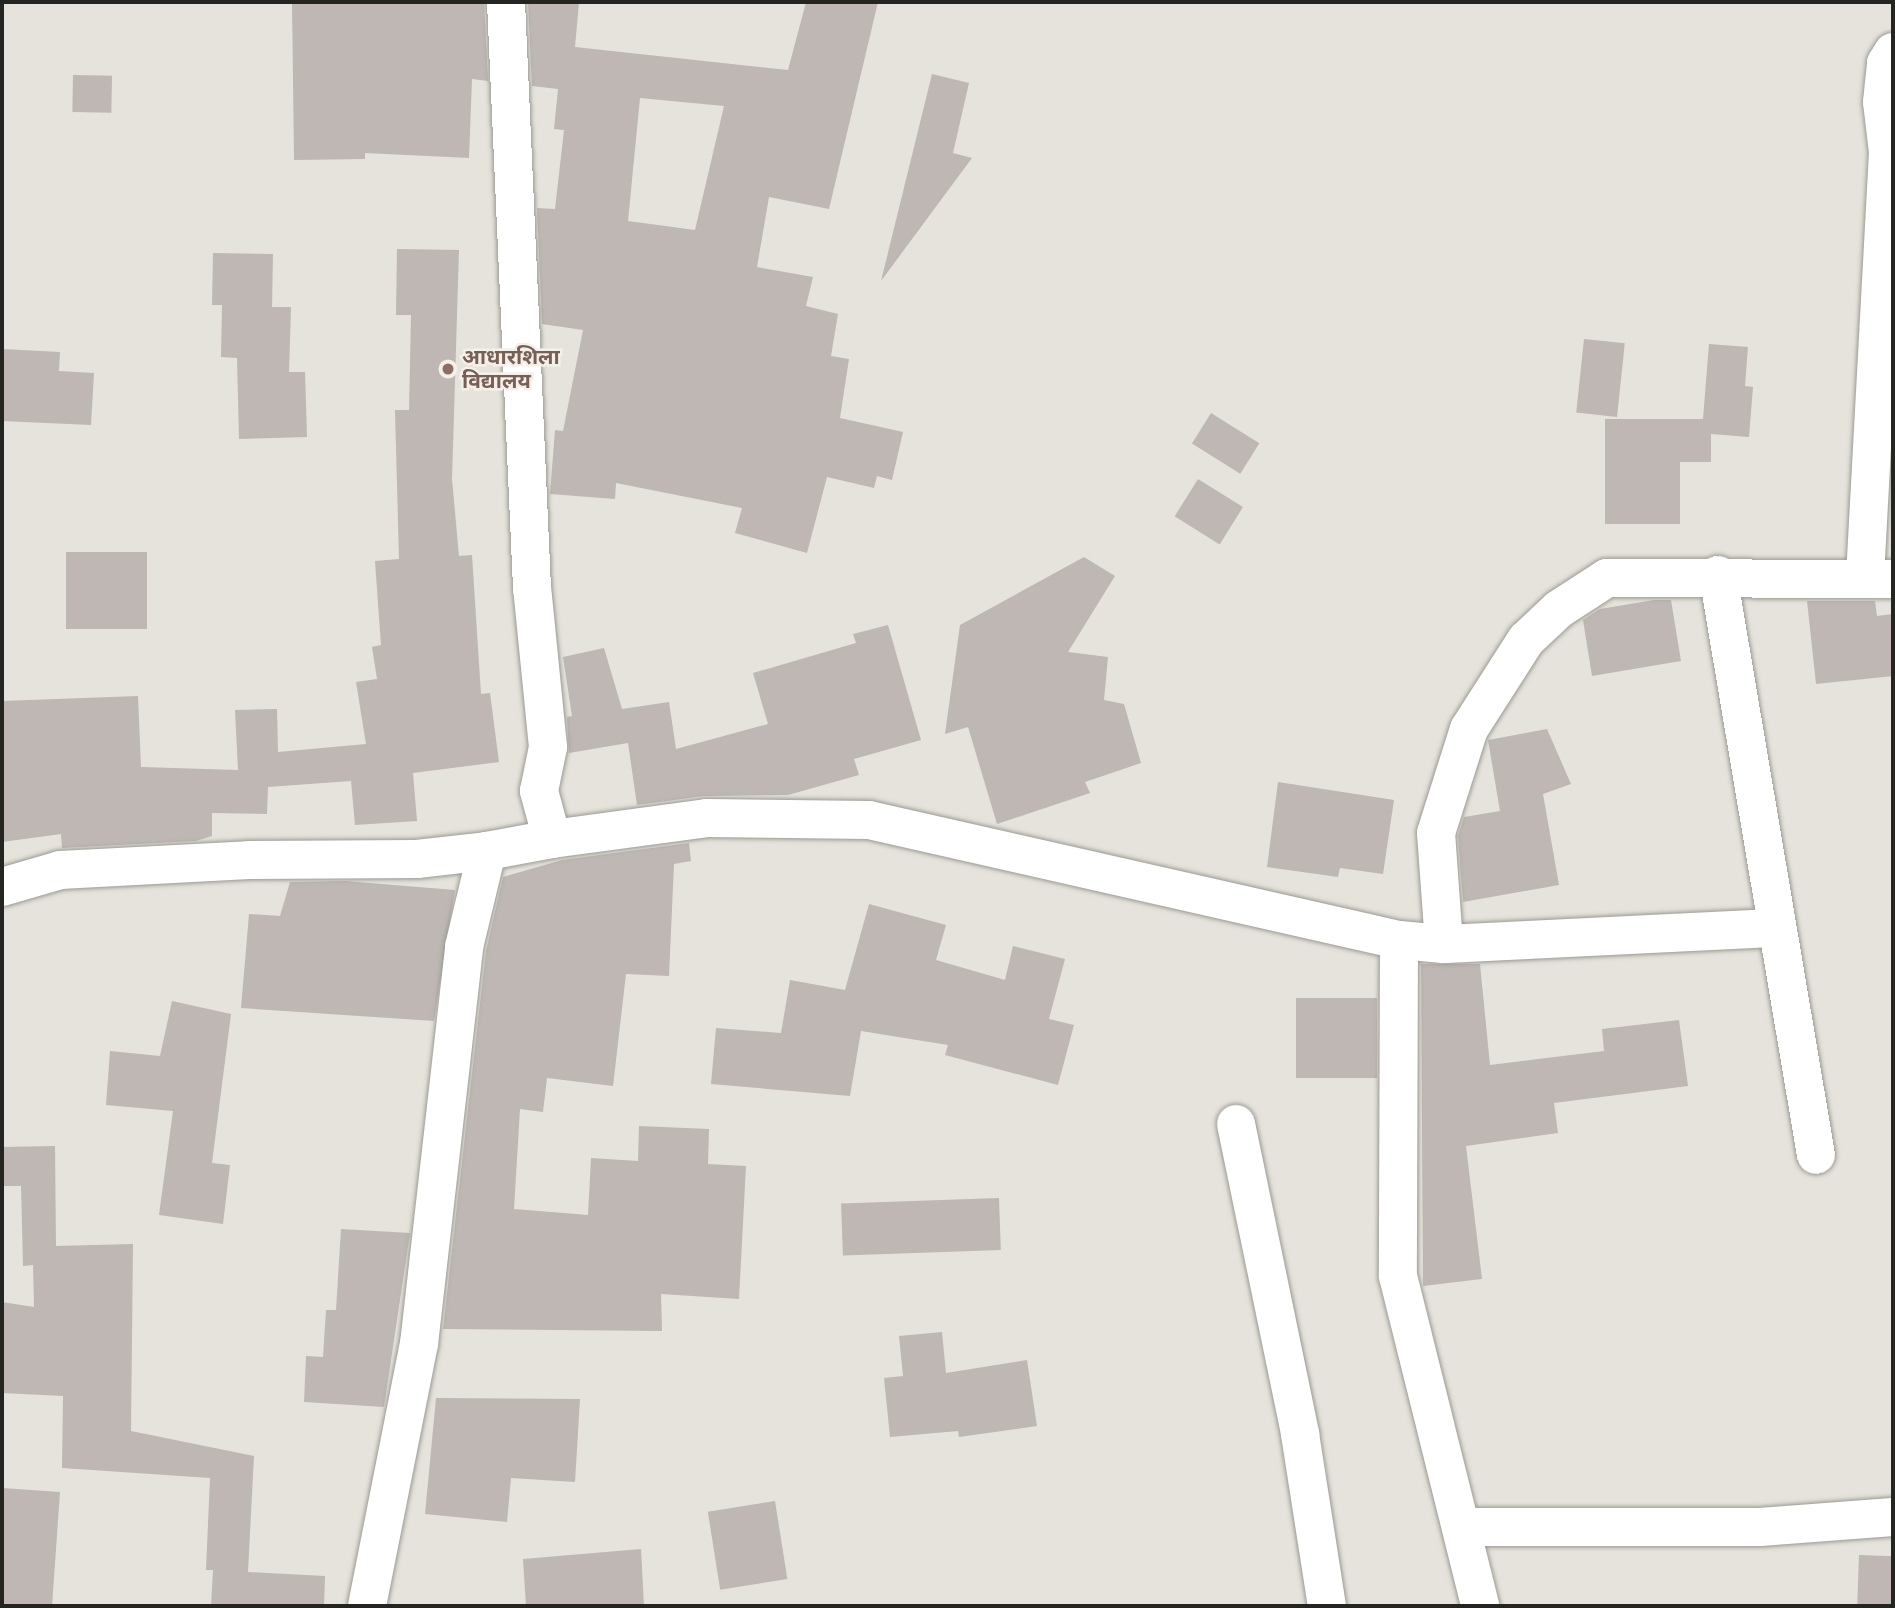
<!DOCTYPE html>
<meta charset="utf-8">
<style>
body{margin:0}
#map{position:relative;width:1895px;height:1608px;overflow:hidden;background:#e5e3db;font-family:Figtree,"Noto Sans Devanagari",sans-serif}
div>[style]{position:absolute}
.building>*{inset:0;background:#beb7b3;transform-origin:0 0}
.roads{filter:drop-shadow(0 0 2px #9b9a93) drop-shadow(0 0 2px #9b9a93)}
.street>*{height:38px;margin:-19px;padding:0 19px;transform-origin:19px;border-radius:19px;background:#fff}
.dots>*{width:19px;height:19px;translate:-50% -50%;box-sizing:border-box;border:4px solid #f2f0e9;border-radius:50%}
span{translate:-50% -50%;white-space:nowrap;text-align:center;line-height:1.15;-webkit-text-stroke:5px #f2f0e9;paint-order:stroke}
.education-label{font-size:21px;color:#785e54;font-weight:700}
.left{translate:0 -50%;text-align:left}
.frame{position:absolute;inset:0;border:4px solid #242421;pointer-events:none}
</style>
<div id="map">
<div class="building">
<i style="clip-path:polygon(292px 2px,484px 2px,488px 81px,472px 79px,469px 158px,365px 153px,365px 159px,294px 160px)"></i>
<i style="clip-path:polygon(evenodd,528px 2px,579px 2px,575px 47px,788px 70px,806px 2px,878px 2px,829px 209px,769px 197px,757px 267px,813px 277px,806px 306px,838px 314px,831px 356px,849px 359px,840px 418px,903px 432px,892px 480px,877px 476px,874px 488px,827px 477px,807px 553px,735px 533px,742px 508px,616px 483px,615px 499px,550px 494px,555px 430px,563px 431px,583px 330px,542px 324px,537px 208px,555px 209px,564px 130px,554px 129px,558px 89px,532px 86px,528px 2px,640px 98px,724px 106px,695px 230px,628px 221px,640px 98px)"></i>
<i style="clip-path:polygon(932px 74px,969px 83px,953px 153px,972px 158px,881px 281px)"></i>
<i style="left:73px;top:75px;width:39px;height:37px;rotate:1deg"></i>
<i style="clip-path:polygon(397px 249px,459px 250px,452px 479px,459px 556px,472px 555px,481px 694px,490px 693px,499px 762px,413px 773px,417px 821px,355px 825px,351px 781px,268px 787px,267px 814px,212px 813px,212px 836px,196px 841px,62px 848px,61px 834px,2px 842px,2px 701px,138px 696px,141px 767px,238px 770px,235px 710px,277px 709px,278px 752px,366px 744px,356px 682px,377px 679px,372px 647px,381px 645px,375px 561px,399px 559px,395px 410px,409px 410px,411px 315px,396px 315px)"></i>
<i style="clip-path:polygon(213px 253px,273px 254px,272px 307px,291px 307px,289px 372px,305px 372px,307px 437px,239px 439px,237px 358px,221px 357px,222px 305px,212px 305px)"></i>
<i style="left:1584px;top:339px;width:41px;height:74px;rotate:6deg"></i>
<i style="clip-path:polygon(1709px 344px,1748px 347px,1745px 386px,1753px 387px,1749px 437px,1711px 434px,1711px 462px,1680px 462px,1680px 524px,1605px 524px,1605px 419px,1703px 419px)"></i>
<i style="clip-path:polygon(2px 349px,60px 352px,59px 371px,94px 373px,91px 425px,2px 421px)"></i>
<i style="left:1211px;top:413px;width:57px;height:36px;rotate:32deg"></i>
<i style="left:1198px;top:479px;width:53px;height:44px;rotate:32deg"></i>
<i style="left:66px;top:552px;width:81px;height:77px"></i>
<i style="clip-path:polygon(1084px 557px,1115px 576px,1068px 652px,1108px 657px,1104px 700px,1124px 704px,1141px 763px,1085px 782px,1090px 793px,997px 824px,968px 727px,945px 734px,960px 625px)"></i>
<i style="clip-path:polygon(1654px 600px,1671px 600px,1681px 661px,1592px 676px,1583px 620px,1600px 609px)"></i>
<i style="clip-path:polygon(1807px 601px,1875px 601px,1877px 616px,1893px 614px,1893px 676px,1816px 684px)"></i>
<i style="clip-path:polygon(888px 625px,921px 740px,854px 759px,859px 775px,788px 795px,704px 796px,637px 805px,628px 743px,569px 753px,567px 717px,572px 716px,563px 657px,604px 648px,622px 709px,669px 702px,676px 749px,768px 724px,753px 673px,856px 643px,853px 634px)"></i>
<i style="clip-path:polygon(1547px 729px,1571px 784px,1543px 794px,1559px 885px,1463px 902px,1458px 836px,1464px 817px,1500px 811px,1488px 740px)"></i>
<i style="clip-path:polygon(1278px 782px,1394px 800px,1383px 874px,1340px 868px,1338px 877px,1267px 867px)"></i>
<i style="clip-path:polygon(689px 843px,691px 861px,674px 864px,669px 976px,626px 974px,613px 1086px,547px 1078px,543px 1112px,520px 1109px,514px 1209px,588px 1215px,591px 1158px,638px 1161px,639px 1126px,709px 1129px,708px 1164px,746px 1166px,739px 1299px,661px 1294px,662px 1331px,443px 1329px,486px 951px,503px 877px,562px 860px)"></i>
<i style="clip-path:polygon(345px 881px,455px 890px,434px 1021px,241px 1008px,249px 914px,280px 916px,290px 882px)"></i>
<i style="clip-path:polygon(869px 904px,946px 925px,936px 960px,1005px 980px,1013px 946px,1065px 959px,1049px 1019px,1074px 1025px,1058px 1085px,945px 1055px,948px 1045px,861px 1031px,850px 1096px,711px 1084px,716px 1028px,781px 1033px,790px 980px,845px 990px)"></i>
<i style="clip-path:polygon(1421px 964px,1480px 964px,1490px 1065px,1604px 1051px,1602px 1029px,1679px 1020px,1688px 1086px,1554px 1103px,1558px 1133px,1466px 1146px,1482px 1279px,1423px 1286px)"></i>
<i style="left:1377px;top:998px;width:80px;height:81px;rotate:90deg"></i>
<i style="clip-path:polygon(172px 1001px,231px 1014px,212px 1163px,230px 1165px,223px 1224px,159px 1215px,173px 1111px,106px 1105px,110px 1051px,160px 1056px)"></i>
<i style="clip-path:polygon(55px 1146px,56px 1246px,133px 1244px,131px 1431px,254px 1456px,248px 1572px,325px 1576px,324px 1606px,211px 1606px,213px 1570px,206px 1570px,210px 1478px,62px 1468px,63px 1396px,2px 1393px,2px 1302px,34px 1307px,33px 1265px,23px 1266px,21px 1186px,2px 1186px,2px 1147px)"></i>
<i style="left:999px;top:1198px;width:52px;height:158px;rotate:88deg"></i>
<i style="clip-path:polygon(341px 1229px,410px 1233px,384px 1407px,304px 1402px,306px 1356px,323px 1357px,326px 1310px,336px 1310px)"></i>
<i style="clip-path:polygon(942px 1332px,946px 1373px,1027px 1360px,1037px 1426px,959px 1437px,958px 1431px,890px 1437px,884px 1378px,903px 1376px,899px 1336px)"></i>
<i style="clip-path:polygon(436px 1398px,580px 1399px,575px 1482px,511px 1478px,507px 1522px,425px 1514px)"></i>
<i style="clip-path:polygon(2px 1488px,60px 1492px,52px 1606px,2px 1606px)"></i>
<i style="left:775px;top:1501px;width:79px;height:68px;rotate:81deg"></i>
<i style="clip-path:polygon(641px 1549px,644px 1606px,526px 1606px,523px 1559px)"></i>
<i style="left:1859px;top:1555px;width:34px;height:51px;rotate:2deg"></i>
</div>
<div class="roads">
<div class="street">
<i style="left:1718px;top:575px;width:588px;rotate:80.41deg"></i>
<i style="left:1865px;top:577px;width:426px;rotate:-86.9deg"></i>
<i style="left:1888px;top:152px;width:50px;rotate:-96.8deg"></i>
<i style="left:1882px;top:102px;width:39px;rotate:-84deg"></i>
<i style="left:1886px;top:63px;width:13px;rotate:-58deg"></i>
<i style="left:552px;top:839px;width:156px;rotate:-7.7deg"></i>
<i style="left:707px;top:818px;width:162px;rotate:0.7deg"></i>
<i style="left:869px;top:820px;width:543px;rotate:12.76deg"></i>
<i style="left:1399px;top:940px;width:45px;rotate:5.1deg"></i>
<i style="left:1444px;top:944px;width:331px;rotate:-2.8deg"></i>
<i style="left:2px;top:887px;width:60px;rotate:-16.3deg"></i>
<i style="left:60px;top:870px;width:189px;rotate:-3deg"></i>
<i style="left:249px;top:860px;width:168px;rotate:-0.3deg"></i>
<i style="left:417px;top:859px;width:70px;rotate:-6.5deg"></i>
<i style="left:1399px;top:940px;width:336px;rotate:90.2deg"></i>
<i style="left:1398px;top:1276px;width:340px;rotate:76deg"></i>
<i style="left:1444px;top:944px;width:111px;rotate:-94.1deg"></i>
<i style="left:1436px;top:833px;width:109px;rotate:-72.4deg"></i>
<i style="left:1469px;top:729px;width:106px;rotate:-57.4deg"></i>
<i style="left:1526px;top:640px;width:45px;rotate:-43.2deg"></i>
<i style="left:1559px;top:609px;width:57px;rotate:-32.9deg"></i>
<i style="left:1607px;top:578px;width:286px;rotate:0.2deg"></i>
<i style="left:1236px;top:1124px;width:317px;rotate:78.3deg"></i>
<i style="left:1300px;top:1434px;width:174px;rotate:81.1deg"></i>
<i style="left:1461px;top:1527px;width:299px"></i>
<i style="left:1760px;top:1527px;width:133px;rotate:-4.3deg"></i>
<i style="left:367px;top:1606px;width:267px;rotate:-78.8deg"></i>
<i style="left:419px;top:1344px;width:400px;rotate:-83.5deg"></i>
<i style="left:464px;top:947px;width:99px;rotate:-76.5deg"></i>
<i style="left:487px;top:851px;width:66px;rotate:-10.5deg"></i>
<i style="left:552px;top:839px;width:50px;rotate:-105.2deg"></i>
<i style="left:539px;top:791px;width:45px;rotate:-78.4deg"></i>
<i style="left:548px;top:747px;width:160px;rotate:-95.7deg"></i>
<i style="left:532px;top:588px;width:587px;rotate:-92.54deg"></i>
</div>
</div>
<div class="dots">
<i style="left:448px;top:369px;background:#8d6e63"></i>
</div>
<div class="education-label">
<span class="left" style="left:462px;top:369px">आधारशिला<br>विद्यालय</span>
</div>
<div class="frame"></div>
</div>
